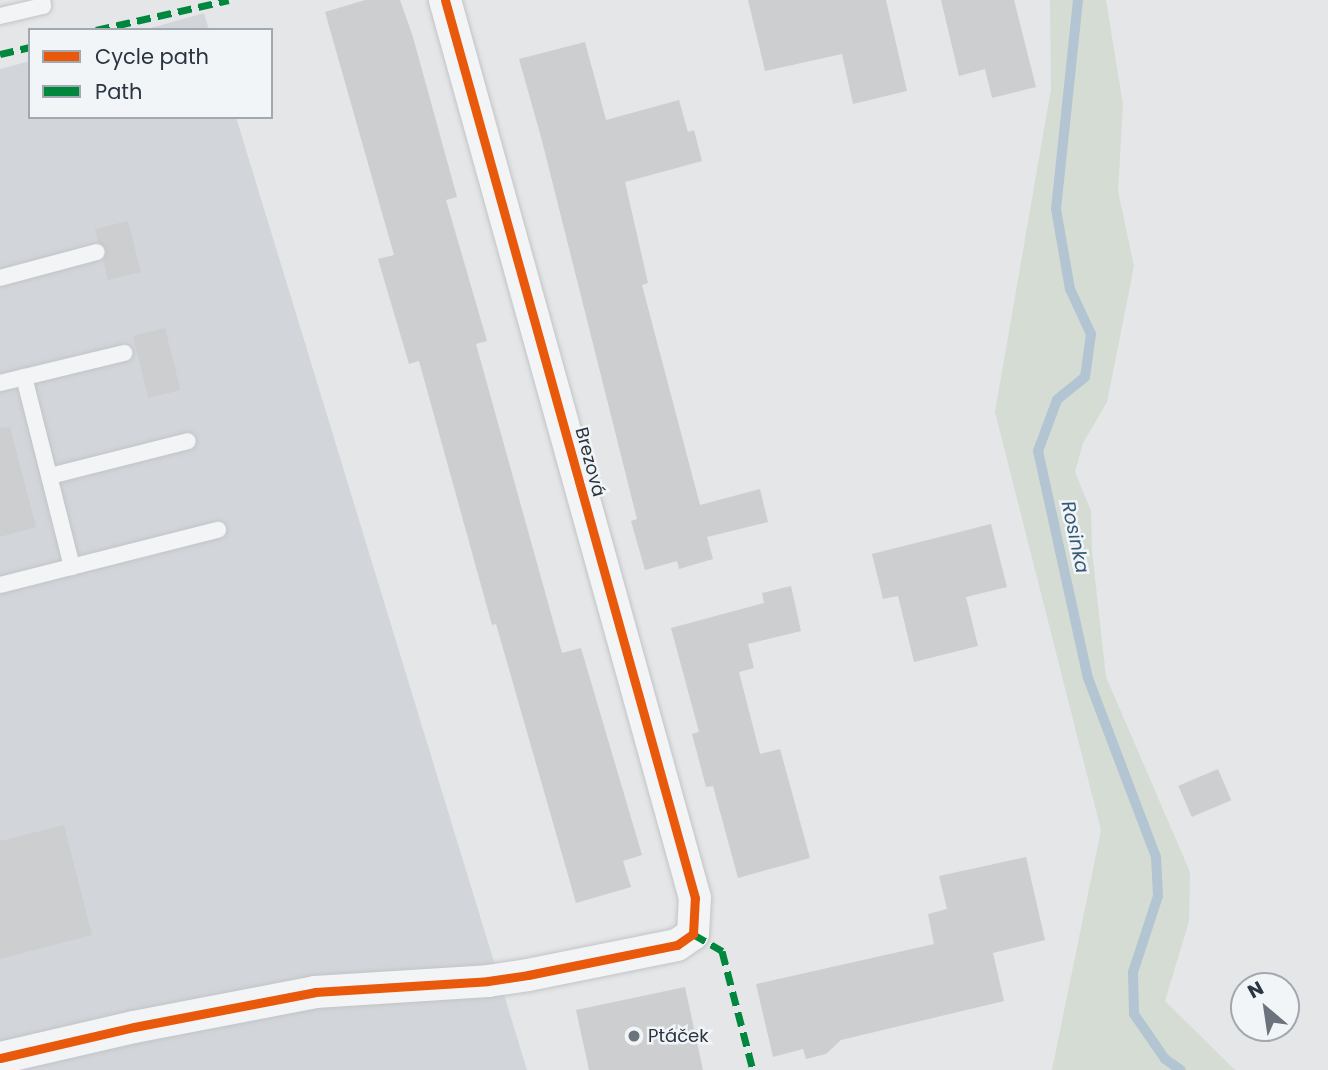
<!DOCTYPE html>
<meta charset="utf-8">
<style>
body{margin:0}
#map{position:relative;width:1328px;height:1070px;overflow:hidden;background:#e4e6e8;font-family:Poppins,sans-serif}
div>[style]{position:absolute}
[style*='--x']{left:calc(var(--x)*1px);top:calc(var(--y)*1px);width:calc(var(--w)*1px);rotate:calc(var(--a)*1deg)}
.built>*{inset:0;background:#d2d6db}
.green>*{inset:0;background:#d5dcd4}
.stream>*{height:10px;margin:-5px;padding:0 5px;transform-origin:5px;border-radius:5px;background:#b3c5d2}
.building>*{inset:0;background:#ccced0;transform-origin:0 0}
.roads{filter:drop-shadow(0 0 2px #c2c4c6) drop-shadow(0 0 2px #c2c4c6)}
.service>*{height:16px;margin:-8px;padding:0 8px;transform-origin:8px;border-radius:8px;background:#f3f4f5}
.minor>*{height:32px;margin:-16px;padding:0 16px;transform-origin:16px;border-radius:16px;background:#f3f4f5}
.quiet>*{height:7px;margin-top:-3.5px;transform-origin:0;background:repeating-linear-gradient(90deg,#00873e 0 14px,transparent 0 21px)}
.cycleway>*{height:9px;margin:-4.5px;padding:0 4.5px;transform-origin:4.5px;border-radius:4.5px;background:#e8590c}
.dots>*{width:19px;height:19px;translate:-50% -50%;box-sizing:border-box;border:4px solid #f2f5f7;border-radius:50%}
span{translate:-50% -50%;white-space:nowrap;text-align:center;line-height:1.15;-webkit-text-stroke:5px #f2f5f7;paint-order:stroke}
.street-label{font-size:18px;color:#2a3542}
.poi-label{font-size:18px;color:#2a3542}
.left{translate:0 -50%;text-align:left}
.water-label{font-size:19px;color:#355875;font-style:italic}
.legend{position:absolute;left:28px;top:28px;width:245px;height:91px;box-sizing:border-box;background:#f2f5f7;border:2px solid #a2a8af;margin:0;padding:9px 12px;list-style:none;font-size:21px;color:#2a3542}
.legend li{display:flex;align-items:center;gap:14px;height:35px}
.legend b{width:35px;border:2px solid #a2a8af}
.north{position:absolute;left:1230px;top:972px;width:70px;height:70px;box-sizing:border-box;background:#f2f5f7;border:2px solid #a2a8af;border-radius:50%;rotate:331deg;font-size:19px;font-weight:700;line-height:28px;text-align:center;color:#2a3542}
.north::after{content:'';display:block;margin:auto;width:24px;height:32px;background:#6b737c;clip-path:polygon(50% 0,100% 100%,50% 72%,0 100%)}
</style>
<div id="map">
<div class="built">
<div style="clip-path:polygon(204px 13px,209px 30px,144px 30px)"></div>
<div style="clip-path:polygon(30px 61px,30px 117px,236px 117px,527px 1070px,0 1070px,0 69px)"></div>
</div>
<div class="green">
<div style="clip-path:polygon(1050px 0,1106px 0,1123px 105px,1118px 191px,1134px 266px,1107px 402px,1083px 443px,1075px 472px,1091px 511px,1092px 551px,1106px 677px,1190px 872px,1189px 921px,1165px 1001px,1235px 1070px,1052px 1070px,1101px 830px,995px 412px,1051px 89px)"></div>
</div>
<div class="stream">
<div style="--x:1078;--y:0;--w:210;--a:96"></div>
<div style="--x:1056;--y:209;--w:81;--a:80.1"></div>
<div style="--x:1070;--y:289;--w:50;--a:65"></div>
<div style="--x:1091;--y:334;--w:43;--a:97.9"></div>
<div style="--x:1085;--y:377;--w:36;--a:141"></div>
<div style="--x:1057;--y:400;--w:54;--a:110.4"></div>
<div style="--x:1038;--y:451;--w:232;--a:77.6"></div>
<div style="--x:1088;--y:678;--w:191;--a:69.2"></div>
<div style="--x:1156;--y:857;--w:39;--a:87"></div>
<div style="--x:1158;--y:896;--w:80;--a:108.2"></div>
<div style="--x:1133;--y:972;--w:42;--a:88.6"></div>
<div style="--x:1134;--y:1014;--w:55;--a:55.4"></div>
<div style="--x:1165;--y:1059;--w:19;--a:35"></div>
</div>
<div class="building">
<div style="clip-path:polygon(365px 0,400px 0,413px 37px,457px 197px,446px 200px,487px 341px,476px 344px,562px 653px,581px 648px,642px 855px,623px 861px,631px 887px,576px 903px,496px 624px,492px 625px,419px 361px,409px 364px,378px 259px,394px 255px,325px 12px)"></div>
<div style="clip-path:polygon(748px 0,886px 0,907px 91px,853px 104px,842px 54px,765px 71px)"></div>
<div style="clip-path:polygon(941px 0,1014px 0,1036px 87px,992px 98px,985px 69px,959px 76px)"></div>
<div style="clip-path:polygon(585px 42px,606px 120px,679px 100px,688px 132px,694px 130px,702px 161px,625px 182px,648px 283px,642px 285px,700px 505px,760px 489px,768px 522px,707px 537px,713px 559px,679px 569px,677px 561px,645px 570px,631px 521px,637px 519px,541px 137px,519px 59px)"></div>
<div style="clip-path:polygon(128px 221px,141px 272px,108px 280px,103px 260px,107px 250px,98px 242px,95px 229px)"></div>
<div style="left:165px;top:328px;width:64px;height:33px;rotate:76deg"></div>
<div style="clip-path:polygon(10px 427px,36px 527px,0 537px,0 428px)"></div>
<div style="clip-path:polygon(991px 524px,1007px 587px,966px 597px,978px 646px,914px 662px,898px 596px,883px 599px,872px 554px)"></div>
<div style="clip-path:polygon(791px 586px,801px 631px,748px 644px,754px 668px,739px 672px,760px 754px,780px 749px,810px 858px,738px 878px,713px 786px,706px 787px,692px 734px,699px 732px,671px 628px,764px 603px,762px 593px)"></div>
<div style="left:1218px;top:769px;width:34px;height:43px;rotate:67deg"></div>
<div style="clip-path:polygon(64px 825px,92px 935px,0 959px,0 841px)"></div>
<div style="clip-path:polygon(1026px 857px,1045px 940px,993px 953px,1004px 1001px,841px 1040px,826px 1054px,806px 1059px,803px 1049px,773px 1057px,756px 984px,934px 944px,928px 914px,947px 909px,939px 876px)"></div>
<div style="clip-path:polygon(685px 987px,703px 1070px,589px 1070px,576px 1010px)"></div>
</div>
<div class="roads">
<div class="service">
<div style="--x:0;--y:16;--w:44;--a:-13.1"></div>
<div style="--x:43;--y:6;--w:6;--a:-99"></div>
<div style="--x:0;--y:278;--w:100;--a:-15"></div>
<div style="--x:24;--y:377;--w:196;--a:75.8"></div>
<div style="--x:0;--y:383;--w:128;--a:-13.6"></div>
<div style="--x:50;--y:476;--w:142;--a:-14.2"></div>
<div style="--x:0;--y:585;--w:225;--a:-14.2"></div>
</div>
<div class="minor">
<div style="--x:0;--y:1058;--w:138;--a:-13"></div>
<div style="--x:134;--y:1027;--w:184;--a:-10.9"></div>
<div style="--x:315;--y:992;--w:173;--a:-3.6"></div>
<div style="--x:488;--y:981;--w:40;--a:-8.5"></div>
<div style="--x:528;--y:975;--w:152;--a:-11.4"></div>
<div style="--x:677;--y:945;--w:19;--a:-35"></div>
<div style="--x:693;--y:934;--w:36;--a:-87"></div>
<div style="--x:695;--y:898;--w:932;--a:-105.56"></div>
</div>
</div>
<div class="quiet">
<div style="--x:96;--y:30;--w:136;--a:-12.7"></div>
<div style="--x:0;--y:54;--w:31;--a:-13"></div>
<div style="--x:693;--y:934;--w:34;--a:30"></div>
<div style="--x:722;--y:951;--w:123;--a:75.4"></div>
</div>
<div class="cycleway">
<div style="--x:0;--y:1058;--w:138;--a:-13"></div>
<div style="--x:134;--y:1027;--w:184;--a:-10.9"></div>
<div style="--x:315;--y:992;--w:173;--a:-3.6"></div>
<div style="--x:488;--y:981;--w:40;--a:-8.5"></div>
<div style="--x:528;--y:975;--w:152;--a:-11.4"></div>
<div style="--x:677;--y:945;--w:19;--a:-35"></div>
<div style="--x:693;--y:934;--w:36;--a:-87"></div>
<div style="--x:695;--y:898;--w:932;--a:-105.56"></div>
</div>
<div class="dots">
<div style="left:634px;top:1036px;background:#6b737c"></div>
</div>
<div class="street-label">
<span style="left:590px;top:462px;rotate:75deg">Brezová</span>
</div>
<div class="poi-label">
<span class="left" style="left:648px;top:1036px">Ptáček</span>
</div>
<div class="water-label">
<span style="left:1075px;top:537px;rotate:78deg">Rosinka</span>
</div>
<ul class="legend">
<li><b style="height:9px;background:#e8590c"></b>Cycle path</li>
<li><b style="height:9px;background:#00873e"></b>Path</li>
</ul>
<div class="north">N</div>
</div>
